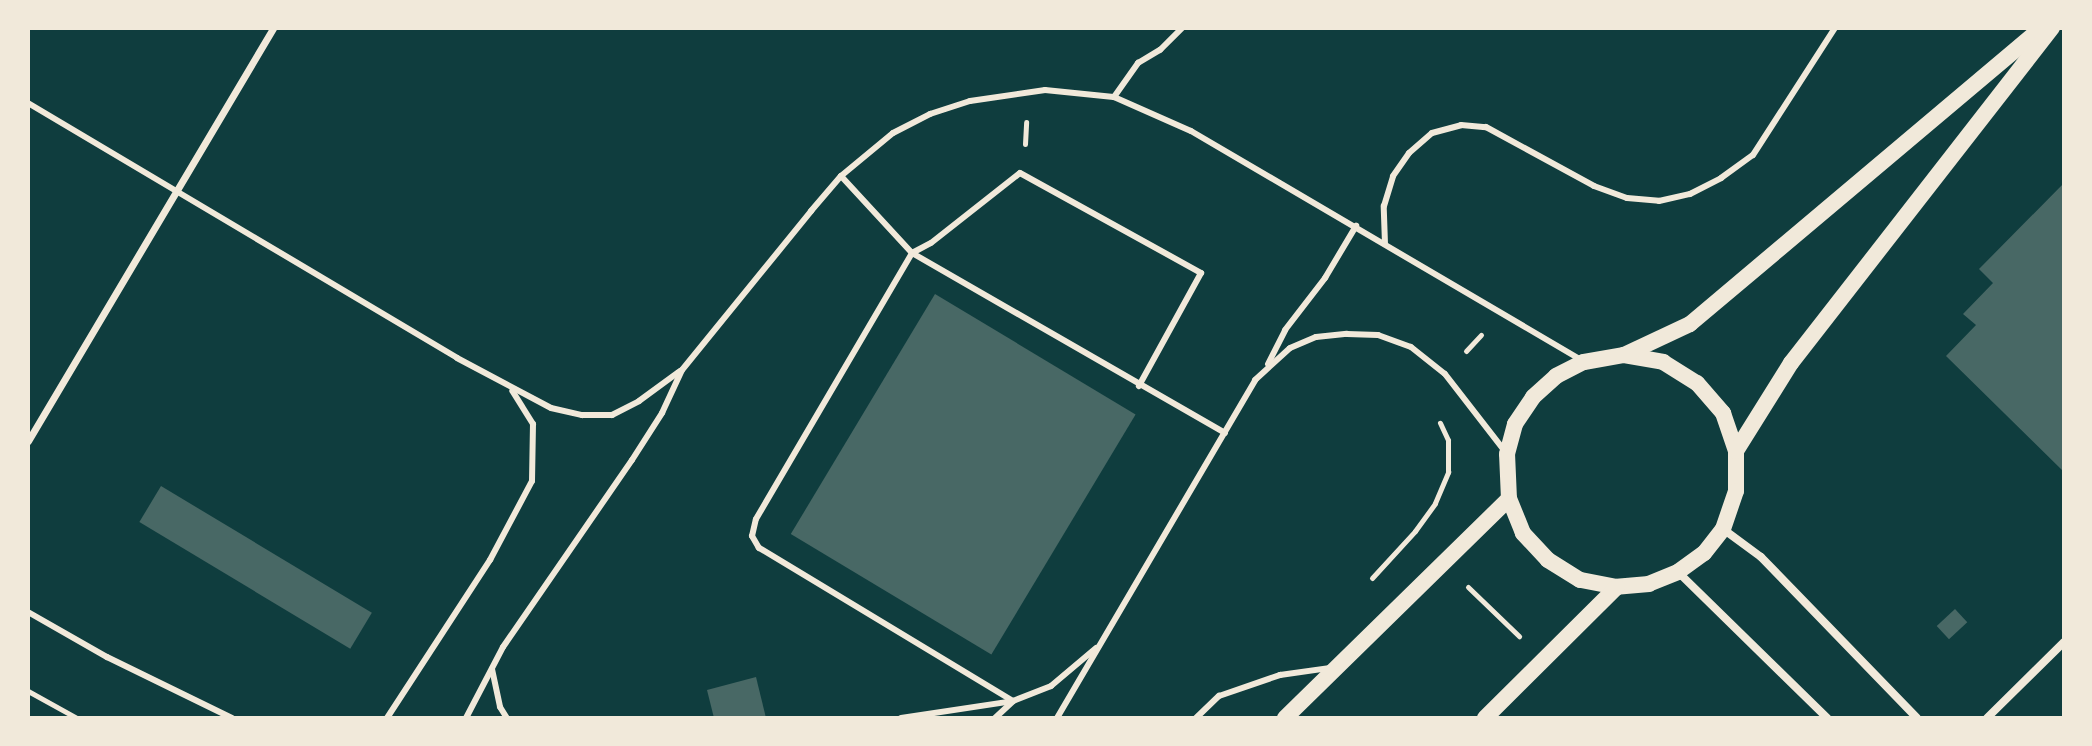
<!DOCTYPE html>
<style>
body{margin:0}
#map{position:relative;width:2092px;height:746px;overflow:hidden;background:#0f3d3e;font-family:"Zilla Slab",serif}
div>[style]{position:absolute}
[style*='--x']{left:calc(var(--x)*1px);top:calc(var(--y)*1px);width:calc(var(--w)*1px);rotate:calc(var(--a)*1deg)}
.building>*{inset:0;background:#486865;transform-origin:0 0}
.path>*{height:5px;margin:-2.5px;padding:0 2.5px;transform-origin:2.5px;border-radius:2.5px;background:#f1e9da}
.service>*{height:6px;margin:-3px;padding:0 3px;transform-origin:3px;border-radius:3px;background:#f1e9da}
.pedestrian>*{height:7px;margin:-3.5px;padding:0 3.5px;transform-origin:3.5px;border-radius:3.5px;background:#f1e9da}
.minor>*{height:8px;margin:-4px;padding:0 4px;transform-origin:4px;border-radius:4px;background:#f1e9da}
.secondary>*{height:16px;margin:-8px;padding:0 8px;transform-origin:8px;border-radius:8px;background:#f1e9da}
span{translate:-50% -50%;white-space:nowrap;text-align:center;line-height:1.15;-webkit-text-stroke:8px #f1e9da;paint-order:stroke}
.frame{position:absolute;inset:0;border:30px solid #f1e9da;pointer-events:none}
</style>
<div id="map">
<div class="building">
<div style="clip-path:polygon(2064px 183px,2064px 472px,1946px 356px,1976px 325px,1963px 314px,1993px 283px,1979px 269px)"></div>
<div style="left:935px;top:294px;width:234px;height:280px;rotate:31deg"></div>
<div style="left:161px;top:486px;width:246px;height:42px;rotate:31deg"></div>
<div style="left:1955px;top:609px;width:18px;height:25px;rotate:47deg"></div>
<div style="clip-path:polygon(756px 677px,766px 718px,714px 718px,707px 690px)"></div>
</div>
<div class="path">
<div style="--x:1025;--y:144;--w:22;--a:-87"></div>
<div style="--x:1466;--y:351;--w:22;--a:-47"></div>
<div style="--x:1372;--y:578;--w:64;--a:-47.5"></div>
<div style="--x:1415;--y:531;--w:34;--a:-54"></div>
<div style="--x:1435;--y:503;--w:34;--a:-67"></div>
<div style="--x:1448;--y:472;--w:32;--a:-90"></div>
<div style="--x:1448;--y:440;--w:19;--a:-115"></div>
<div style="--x:1468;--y:587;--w:71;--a:43.9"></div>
<div style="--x:28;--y:691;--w:56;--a:28.9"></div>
</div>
<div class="service">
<div style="--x:1114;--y:97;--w:42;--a:-54.8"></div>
<div style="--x:1138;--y:63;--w:26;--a:-31"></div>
<div style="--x:1160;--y:50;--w:31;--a:-45"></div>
<div style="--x:28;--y:103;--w:499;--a:30.7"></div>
<div style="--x:457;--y:358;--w:106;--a:28"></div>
<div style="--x:551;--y:408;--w:32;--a:13"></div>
<div style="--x:582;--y:415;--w:30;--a:0"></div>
<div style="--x:612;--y:415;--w:30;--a:-27"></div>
<div style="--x:639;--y:401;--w:51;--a:-36.2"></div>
<div style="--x:841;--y:176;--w:105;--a:47.3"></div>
<div style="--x:912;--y:253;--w:361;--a:29.9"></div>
<div style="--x:1385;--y:244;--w:38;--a:-92"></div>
<div style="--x:1384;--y:206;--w:31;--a:-73"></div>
<div style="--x:1393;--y:176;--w:28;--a:-55"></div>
<div style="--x:1409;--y:153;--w:30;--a:-41"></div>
<div style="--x:1432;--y:133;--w:30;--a:-15"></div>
<div style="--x:1461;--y:125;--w:25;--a:5"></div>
<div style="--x:1486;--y:127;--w:123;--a:28.6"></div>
<div style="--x:1594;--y:186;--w:35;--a:20"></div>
<div style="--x:1627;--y:198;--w:32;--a:5"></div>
<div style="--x:1659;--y:201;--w:32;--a:-13"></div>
<div style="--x:1690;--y:194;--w:35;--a:-27"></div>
<div style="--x:1721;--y:178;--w:39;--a:-36"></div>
<div style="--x:1753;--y:155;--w:151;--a:-57.2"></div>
<div style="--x:1268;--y:364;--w:38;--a:-63"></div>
<div style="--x:1285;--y:330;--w:66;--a:-52.4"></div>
<div style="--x:1325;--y:278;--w:61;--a:-59.2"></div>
<div style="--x:28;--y:612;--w:91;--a:29.7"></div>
<div style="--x:107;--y:657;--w:139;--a:26"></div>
<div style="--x:492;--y:669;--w:39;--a:78"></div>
<div style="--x:500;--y:707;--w:13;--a:58"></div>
<div style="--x:387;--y:718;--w:189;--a:-56.9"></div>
<div style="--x:490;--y:560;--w:89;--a:-62"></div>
<div style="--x:532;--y:481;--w:57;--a:-89"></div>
<div style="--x:533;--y:424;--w:39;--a:-122"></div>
<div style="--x:466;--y:718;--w:80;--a:-62.5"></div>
<div style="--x:503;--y:647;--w:227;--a:-55.4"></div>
<div style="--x:632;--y:460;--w:56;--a:-57.4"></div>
<div style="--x:662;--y:413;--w:47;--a:-65.1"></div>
<div style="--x:682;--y:370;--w:205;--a:-50.9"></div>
<div style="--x:811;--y:211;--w:46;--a:-49.4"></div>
<div style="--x:841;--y:176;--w:67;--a:-39.6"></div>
<div style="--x:893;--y:133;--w:42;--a:-27.2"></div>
<div style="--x:930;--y:114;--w:42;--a:-18"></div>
<div style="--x:970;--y:101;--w:76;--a:-8.3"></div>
<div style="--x:1045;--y:90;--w:69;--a:5.8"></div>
<div style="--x:1114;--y:97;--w:84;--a:23.8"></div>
<div style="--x:1191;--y:131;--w:452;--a:30.4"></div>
<div style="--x:901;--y:718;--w:113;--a:-8.6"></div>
<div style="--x:1013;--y:701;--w:41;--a:-21.5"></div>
<div style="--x:1051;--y:686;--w:59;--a:-40.2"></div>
<div style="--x:995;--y:718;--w:25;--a:-43"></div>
<div style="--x:1013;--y:701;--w:297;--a:-148.9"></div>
<div style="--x:759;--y:548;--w:14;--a:-120"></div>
<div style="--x:752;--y:536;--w:17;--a:-77"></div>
<div style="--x:756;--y:519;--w:308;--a:-59.6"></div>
<div style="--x:912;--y:253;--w:21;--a:-28"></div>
<div style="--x:931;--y:243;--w:113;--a:-38.2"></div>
<div style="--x:1020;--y:173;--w:207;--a:28.9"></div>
<div style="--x:1201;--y:273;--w:129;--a:118.8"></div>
<div style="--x:1057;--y:718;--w:392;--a:-59.6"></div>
<div style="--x:1255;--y:380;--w:47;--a:-42.4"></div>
<div style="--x:1290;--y:348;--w:28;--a:-23"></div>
<div style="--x:1316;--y:337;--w:31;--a:-6"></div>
<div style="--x:1347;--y:334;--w:31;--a:2"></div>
<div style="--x:1378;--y:335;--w:35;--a:20"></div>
<div style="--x:1411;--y:347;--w:43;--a:38.5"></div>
<div style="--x:1445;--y:374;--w:96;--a:52.2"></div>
<div style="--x:1196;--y:718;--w:32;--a:-44"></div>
<div style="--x:1219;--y:696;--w:65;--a:-19"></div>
<div style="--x:1280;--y:675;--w:49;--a:-8.1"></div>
</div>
<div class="pedestrian">
<div style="--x:28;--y:441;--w:480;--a:-59.3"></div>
</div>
<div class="minor">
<div style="--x:1723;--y:529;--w:47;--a:36.4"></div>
<div style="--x:1761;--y:557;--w:224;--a:45.9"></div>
<div style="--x:1678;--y:572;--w:209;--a:44.4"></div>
<div style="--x:1987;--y:718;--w:108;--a:-44.6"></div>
</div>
<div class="secondary">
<div style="--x:1624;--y:355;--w:40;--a:10"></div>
<div style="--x:1663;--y:362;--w:40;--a:32"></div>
<div style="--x:1697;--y:383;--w:40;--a:49"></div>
<div style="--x:1723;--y:413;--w:40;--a:71.1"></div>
<div style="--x:1736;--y:451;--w:40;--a:90"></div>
<div style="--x:1736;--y:491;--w:40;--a:108.9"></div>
<div style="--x:1723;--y:529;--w:31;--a:128"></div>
<div style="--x:1704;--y:553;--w:32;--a:144"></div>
<div style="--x:1678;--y:572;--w:31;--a:158"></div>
<div style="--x:1649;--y:584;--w:32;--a:175"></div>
<div style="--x:1617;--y:587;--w:38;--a:-169"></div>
<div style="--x:1580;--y:580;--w:38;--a:-148"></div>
<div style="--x:1548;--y:560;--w:37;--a:-133"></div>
<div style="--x:1523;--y:533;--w:37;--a:-112"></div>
<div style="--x:1509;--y:499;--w:45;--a:-92.5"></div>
<div style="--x:1507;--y:454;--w:31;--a:-75"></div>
<div style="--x:1515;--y:424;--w:32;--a:-56"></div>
<div style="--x:1533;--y:397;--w:31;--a:-42"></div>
<div style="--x:1556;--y:376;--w:31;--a:-27"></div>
<div style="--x:1584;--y:362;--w:41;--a:-9.9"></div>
<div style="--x:1624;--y:355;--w:73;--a:-25.2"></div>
<div style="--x:1690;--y:324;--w:459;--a:-40.1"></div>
<div style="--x:1736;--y:451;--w:104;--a:-58"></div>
<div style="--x:1791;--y:363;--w:425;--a:-52.1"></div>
<div style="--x:1285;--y:718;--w:313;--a:-44.4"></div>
<div style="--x:1485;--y:718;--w:186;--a:-44.8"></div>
</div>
<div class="frame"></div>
</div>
